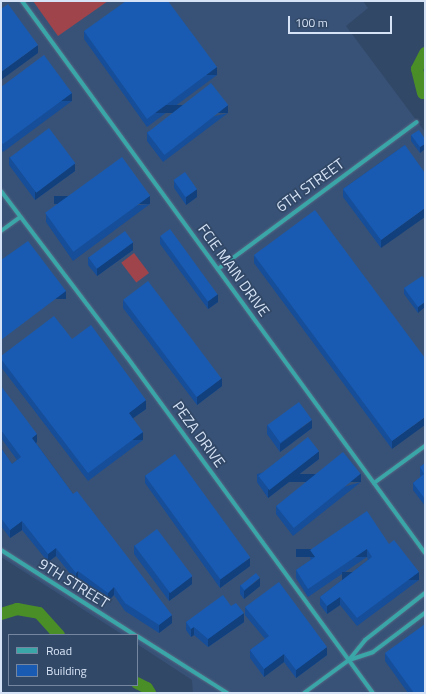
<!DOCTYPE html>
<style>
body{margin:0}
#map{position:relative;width:426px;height:694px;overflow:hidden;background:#324867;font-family:"Titillium Web",sans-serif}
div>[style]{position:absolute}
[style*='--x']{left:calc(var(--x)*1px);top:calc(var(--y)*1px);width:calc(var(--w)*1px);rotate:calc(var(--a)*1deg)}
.built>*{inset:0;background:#385277}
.green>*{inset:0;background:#a0444c;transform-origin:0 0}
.river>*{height:12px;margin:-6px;padding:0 6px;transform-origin:6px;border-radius:6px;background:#4a8e27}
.roads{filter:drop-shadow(0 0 1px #536784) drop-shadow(0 0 1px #536784)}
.minor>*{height:4px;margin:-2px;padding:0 2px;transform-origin:2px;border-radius:2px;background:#3ba6a8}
.wall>*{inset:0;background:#164e99}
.shaded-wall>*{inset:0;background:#12407d;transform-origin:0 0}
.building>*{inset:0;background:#195bb2;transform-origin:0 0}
span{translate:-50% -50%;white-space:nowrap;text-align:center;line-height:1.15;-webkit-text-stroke:3.5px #324867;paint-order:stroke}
.street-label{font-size:15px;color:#d6e3f6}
.frame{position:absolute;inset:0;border:2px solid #d6e3f6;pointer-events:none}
.legend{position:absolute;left:8px;top:634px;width:130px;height:52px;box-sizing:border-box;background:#324867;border:1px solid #7486a0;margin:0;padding:5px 7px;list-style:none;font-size:12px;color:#d6e3f6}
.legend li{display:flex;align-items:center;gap:8px;height:20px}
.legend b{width:20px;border:1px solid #7486a0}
.scale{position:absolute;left:288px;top:16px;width:104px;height:18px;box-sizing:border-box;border:2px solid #d6e3f6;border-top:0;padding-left:5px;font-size:12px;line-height:14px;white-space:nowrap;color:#d6e3f6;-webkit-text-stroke:3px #324867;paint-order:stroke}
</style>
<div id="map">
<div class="built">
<div style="clip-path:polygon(1px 1px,363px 1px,368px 8px,346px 26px,425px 132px,425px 693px,193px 693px,192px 680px,137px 644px,137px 635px,123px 635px,1px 557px)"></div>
</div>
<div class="green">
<div style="clip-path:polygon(33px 1px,108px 1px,58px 36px)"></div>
<div style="left:134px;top:253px;width:25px;height:16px;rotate:53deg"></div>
</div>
<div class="river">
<div style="--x:423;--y:93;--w:25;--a:-104"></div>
<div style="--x:417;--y:69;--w:18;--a:-63"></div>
<div style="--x:1;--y:614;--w:17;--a:-17"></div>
<div style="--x:17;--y:609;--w:22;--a:10"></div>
<div style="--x:39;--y:613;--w:30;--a:48"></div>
<div style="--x:137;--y:683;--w:11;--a:27"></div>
<div style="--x:147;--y:688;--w:6;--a:59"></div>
</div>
<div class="roads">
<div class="minor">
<div style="--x:22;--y:1;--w:683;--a:53.87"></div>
<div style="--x:1;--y:191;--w:208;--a:52.8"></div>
<div style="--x:127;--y:357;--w:416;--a:53.8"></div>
<div style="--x:1;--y:231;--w:24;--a:-36"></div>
<div style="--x:218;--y:269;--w:247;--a:-36.5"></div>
<div style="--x:374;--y:483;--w:63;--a:-36"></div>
<div style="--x:1;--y:550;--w:159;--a:32.4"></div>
<div style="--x:137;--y:636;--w:107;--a:32.3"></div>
<div style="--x:349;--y:660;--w:26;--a:-51"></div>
<div style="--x:365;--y:640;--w:76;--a:-38.1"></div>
<div style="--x:304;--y:693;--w:56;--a:-36.3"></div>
<div style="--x:349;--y:660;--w:25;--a:-18"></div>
<div style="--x:373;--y:652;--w:65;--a:-36.9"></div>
</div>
</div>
<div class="wall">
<div style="clip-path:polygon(84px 31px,217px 75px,147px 127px,84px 39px)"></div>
<div style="clip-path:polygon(1px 87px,72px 101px,3px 152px,1px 150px)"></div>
<div style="clip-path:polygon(228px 113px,163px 162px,147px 141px,147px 132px)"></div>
<div style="clip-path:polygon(411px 135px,425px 139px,420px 153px,411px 141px)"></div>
<div style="clip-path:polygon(405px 145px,381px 248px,343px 197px,343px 189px)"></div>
<div style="clip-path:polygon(9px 157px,75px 171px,35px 200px,9px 165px)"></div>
<div style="clip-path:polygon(174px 180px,197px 197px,186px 205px,174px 188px)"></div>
<div style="clip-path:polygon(150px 204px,73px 261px,46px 222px,46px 214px)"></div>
<div style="clip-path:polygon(160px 236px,218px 302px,208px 309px,160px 244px)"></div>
<div style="clip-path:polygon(133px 250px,97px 276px,88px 265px,88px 257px)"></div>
<div style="clip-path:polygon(254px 255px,425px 358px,392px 449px,254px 263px)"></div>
<div style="clip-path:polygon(425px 279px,418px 313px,404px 294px,404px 288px)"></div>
<div style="clip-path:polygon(123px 300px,222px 386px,197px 405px,123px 308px)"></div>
<div style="clip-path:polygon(72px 339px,146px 409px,133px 418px,143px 440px,88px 481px,1px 367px,1px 356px)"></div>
<div style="clip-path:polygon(1px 386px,37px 442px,36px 443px,73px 494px,172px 623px,159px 633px,125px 611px,114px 595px,108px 601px,78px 579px,76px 581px,56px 556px,48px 562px,22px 530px,10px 538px,1px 526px,1px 448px,12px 464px,17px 460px,1px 438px)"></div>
<div style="clip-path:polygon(267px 425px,312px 428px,280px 452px,267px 434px)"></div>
<div style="clip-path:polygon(319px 459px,268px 498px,257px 482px,257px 474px)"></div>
<div style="clip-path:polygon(425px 463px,425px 506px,413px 490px,413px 483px,421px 477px,420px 475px,420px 467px)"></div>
<div style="clip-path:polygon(145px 475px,250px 566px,220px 588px,145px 483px)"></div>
<div style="clip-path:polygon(361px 482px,293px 536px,276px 514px,276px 506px)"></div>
<div style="clip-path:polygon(389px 544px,419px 580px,357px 626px,340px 605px,327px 614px,320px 605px,320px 597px,368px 560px,367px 557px,308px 597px,296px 578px,296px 570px,311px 560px,310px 558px,310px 550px)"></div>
<div style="clip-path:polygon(134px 545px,192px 584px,169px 601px,134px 554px)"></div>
<div style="clip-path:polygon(240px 585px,260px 586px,244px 599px,240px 594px)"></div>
<div style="clip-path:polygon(231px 606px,244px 622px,208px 647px,194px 635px,191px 637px,186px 630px,186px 622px)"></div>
<div style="clip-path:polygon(245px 607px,327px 655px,296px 678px,284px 662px,264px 677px,250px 658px,250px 650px,265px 639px,245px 615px)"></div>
<div style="clip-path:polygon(385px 653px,425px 693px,408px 693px,385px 661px)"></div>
</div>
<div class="shaded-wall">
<div style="clip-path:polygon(38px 45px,38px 53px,1px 80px,1px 72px)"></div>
<div style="left:217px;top:67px;width:8px;height:87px;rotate:90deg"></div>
<div style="left:72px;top:93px;width:8px;height:86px;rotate:90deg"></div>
<div style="left:228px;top:105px;width:8px;height:81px;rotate:90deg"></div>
<div style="clip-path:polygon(425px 144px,425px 149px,420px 153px,420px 147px)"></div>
<div style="clip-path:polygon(75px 163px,75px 171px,35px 200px,35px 192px)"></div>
<div style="clip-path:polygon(197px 189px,197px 197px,186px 205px,186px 197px)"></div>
<div style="left:150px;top:196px;width:8px;height:96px;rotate:90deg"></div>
<div style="clip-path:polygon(425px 208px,425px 217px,381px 248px,381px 240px)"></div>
<div style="clip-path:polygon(133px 242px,133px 250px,97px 276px,97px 268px)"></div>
<div style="left:66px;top:291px;width:8px;height:81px;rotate:90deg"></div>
<div style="clip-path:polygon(218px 294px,218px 302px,208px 309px,208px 301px)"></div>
<div style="clip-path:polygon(425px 302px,425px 307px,418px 313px,418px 307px)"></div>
<div style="clip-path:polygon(222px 378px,222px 386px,197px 405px,197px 397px)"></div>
<div style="clip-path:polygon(146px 400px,146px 409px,129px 421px,129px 413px)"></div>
<div style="clip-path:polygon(425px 417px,425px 425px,392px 449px,392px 441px)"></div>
<div style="clip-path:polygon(312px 420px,312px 428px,280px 452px,280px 444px)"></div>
<div style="left:143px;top:432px;width:8px;height:69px;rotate:90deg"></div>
<div style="clip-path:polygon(37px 434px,37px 442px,32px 446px,32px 438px)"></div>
<div style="clip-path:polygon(319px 451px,319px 459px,268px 498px,268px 490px)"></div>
<div style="left:361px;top:474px;width:8px;height:87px;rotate:90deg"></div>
<div style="clip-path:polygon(22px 521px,22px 530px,10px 538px,10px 530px)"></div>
<div style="clip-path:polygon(56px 548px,56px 556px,48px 562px,48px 554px)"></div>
<div style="left:367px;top:549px;width:8px;height:71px;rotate:90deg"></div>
<div style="clip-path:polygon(250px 558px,250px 566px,220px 588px,220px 580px)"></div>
<div style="clip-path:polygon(78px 571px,78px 579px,76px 581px,76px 573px)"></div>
<div style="left:419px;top:572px;width:8px;height:77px;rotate:90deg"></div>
<div style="clip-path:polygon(192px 576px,192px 584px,169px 601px,169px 593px)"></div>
<div style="clip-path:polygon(260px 578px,260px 586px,244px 599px,244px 591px)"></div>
<div style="clip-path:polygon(114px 587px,114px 595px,108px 601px,108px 593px)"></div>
<div style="clip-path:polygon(340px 597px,340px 605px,327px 614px,327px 606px)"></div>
<div style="clip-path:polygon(244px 613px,244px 622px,208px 647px,208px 639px)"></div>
<div style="clip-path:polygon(172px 615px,172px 623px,159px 633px,159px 625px)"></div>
<div style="clip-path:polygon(194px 627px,194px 635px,191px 637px,191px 629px)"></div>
<div style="clip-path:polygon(327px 647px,327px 655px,296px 678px,296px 670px)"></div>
<div style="clip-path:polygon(284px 654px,284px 662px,264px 677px,264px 669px)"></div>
</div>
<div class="building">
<div style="clip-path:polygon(126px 1px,168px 1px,217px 67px,147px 119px,84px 31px)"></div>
<div style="clip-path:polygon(8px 4px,38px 45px,1px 72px,1px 9px)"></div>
<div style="clip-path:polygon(44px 55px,72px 93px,3px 144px,1px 142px,1px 87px)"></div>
<div style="left:211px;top:83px;width:28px;height:81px;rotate:52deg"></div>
<div style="left:49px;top:128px;width:44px;height:49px;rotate:53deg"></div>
<div style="clip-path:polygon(419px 130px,425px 139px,425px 144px,420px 147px,411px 135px)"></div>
<div style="clip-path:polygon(405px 145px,425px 173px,425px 208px,381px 240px,343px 189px)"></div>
<div style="left:122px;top:157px;width:48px;height:95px;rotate:54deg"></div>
<div style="left:185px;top:172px;width:21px;height:14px;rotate:55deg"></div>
<div style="clip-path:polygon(315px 210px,425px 358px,425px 417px,392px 441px,254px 255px)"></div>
<div style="left:170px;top:229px;width:81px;height:12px;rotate:54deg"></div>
<div style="left:125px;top:231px;width:14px;height:45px;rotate:54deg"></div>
<div style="clip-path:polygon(28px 241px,66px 291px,1px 340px,1px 260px)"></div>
<div style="clip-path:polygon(422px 276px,425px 279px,425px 302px,418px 307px,404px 288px)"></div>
<div style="left:148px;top:281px;width:122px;height:31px;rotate:53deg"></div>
<div style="clip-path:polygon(54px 316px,72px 339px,91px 325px,146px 400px,129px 413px,143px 432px,88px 473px,1px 359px,1px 356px)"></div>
<div style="clip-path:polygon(1px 386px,37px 434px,32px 438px,73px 494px,77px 491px,172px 615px,159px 625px,125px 603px,114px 587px,108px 593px,78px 571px,76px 573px,56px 548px,48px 554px,22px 521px,10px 530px,1px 518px,1px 448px,12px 464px,21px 457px,1px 430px)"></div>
<div style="left:299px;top:402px;width:22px;height:39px;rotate:54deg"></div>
<div style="left:308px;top:437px;width:18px;height:63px;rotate:52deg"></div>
<div style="left:343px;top:452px;width:28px;height:86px;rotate:51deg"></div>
<div style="left:175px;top:454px;width:128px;height:37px;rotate:54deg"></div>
<div style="clip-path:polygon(425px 463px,425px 499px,413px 483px,424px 474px,420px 467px)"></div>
<div style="clip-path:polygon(367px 511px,389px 544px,394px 540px,419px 572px,357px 618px,340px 597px,327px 606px,320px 597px,372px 557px,367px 549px,308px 589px,296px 570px,315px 557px,310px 550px)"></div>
<div style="left:157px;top:529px;width:59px;height:28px;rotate:53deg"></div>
<div style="left:256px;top:573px;width:6px;height:20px;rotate:51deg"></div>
<div style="clip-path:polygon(279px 582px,327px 647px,296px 670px,284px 654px,264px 669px,250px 650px,269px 636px,245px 607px)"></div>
<div style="clip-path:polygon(223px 595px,231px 606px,236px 603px,244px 613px,208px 639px,194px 627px,191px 629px,186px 622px)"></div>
<div style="clip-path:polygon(425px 624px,425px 693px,414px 693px,385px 653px)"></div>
</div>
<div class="street-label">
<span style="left:310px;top:185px;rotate:-36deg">6TH STREET</span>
<span style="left:234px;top:270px;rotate:54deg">FCIE MAIN DRIVE</span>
<span style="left:199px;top:434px;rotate:54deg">PEZA DRIVE</span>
<span style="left:74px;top:583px;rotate:32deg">9TH STREET</span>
</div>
<div class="frame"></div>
<ul class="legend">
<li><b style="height:5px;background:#3ba6a8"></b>Road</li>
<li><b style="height:11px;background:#195bb2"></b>Building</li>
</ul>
<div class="scale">100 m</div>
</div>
